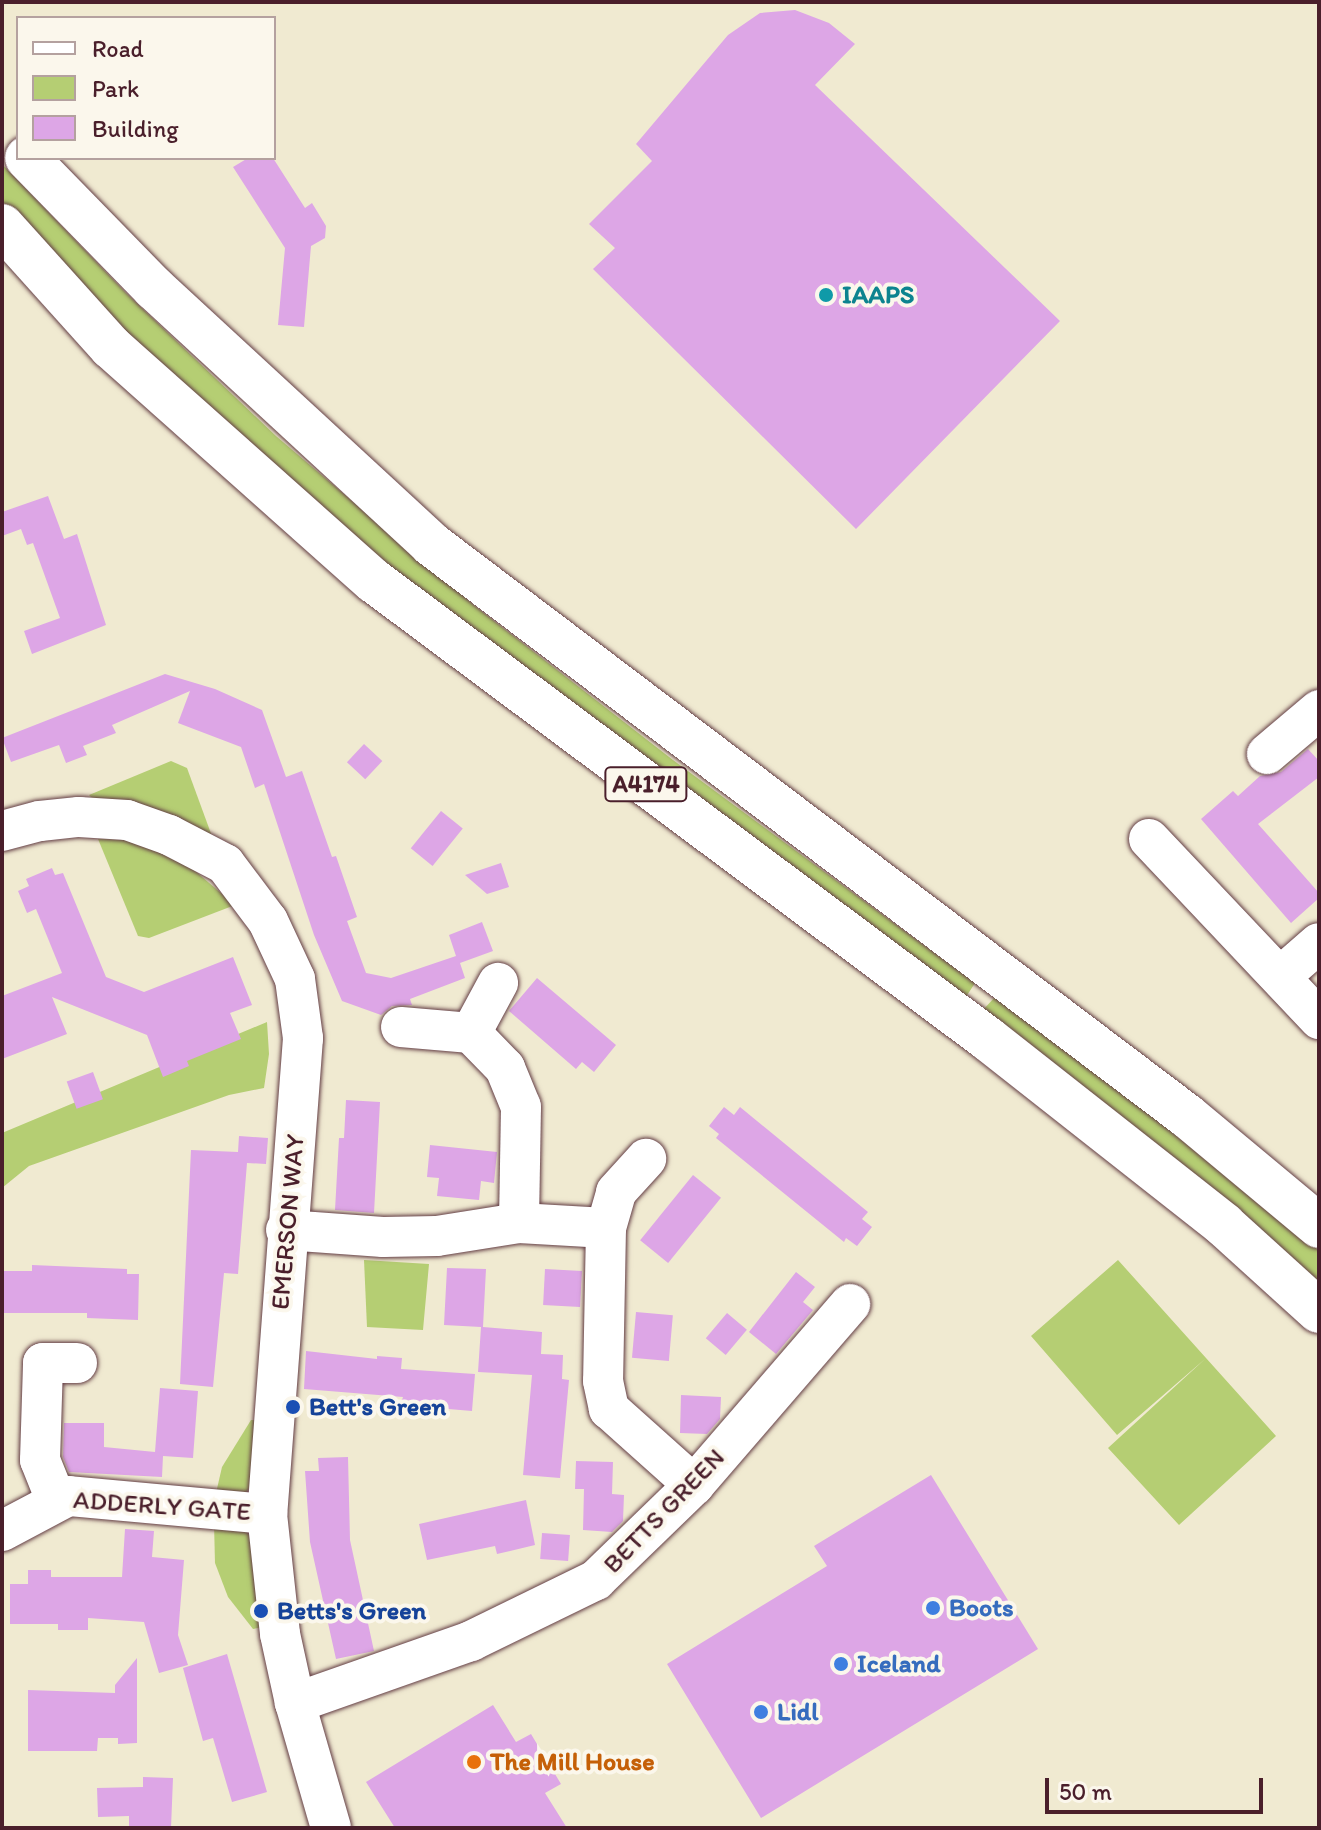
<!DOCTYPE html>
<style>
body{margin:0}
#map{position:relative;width:1321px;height:1830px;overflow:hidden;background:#f0ead1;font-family:Itim,sans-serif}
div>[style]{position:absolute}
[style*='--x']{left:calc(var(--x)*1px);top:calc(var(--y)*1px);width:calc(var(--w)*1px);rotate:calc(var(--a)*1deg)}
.green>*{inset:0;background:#b5ce73}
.building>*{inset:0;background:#dda6e6;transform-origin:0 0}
.roads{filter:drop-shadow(0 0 2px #633d44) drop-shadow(0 0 2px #633d44)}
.minor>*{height:40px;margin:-20px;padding:0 20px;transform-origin:20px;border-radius:20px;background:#fff}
.highway>*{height:44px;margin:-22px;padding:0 22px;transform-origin:22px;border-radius:22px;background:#fff}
.dots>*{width:22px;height:22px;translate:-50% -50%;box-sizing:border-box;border:4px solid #fbf7ec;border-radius:50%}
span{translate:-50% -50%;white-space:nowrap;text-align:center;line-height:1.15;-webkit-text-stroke:8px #fbf7ec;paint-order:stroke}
.shield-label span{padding:2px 6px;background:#fbf7ec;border:2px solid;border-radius:6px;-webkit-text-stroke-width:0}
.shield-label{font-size:24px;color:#4a1f2b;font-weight:700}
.culture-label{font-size:26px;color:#0d838f;font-weight:700}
.left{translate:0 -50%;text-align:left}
.street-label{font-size:26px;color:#4a1f2b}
.transit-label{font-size:26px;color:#164399;font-weight:700}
.shop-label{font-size:26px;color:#366cbe;font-weight:700}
.food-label{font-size:26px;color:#c56008;font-weight:700}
.frame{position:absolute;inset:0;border:4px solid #4a1f2b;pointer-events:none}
.legend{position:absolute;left:16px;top:16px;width:260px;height:144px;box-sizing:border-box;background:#fbf7ec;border:2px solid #b4a19f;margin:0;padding:10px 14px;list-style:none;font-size:24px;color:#4a1f2b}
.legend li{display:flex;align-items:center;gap:16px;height:40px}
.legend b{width:40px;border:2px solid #b4a19f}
.scale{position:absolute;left:1045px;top:1778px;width:218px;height:36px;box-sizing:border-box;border:4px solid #4a1f2b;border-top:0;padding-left:10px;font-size:24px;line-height:28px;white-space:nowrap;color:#4a1f2b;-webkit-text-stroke:6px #fbf7ec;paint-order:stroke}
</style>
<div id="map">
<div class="green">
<div style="clip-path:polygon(2px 164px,126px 293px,276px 436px,476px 607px,673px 760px,975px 983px,964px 1000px,435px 605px,167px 377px,2px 201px)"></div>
<div style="clip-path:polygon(171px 761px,187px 768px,213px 839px,99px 805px,89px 795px)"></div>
<div style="clip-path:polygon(98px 839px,130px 840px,181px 859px,235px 905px,149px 938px,138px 936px)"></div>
<div style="clip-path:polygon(996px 996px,1279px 1215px,1319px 1251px,1319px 1288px,981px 1012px)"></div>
<div style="clip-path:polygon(267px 1022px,269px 1054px,264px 1088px,229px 1095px,29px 1166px,2px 1188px,2px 1133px)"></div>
<div style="clip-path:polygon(364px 1260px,429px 1264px,423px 1330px,367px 1327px)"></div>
<div style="clip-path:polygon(1118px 1260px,1276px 1436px,1179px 1525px,1108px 1448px,1205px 1359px,1117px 1435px,1031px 1336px)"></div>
<div style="clip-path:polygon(251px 1420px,258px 1420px,251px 1485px,245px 1494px,216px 1493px,222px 1467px)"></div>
<div style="clip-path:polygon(214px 1523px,244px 1529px,250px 1536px,263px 1627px,253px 1629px,228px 1597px,215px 1563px)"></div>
</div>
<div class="building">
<div style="clip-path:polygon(795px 10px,829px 23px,855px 44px,815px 85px,1060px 321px,856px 529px,593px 269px,615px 248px,589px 224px,652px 161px,636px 144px,728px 35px,760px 13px)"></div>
<div style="clip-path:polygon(248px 158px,273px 158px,305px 208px,312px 203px,326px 226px,325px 238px,311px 246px,304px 327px,278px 325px,285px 248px,233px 167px)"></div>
<div style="clip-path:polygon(48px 496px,64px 539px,77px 534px,106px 625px,32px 654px,24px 631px,60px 618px,33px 543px,27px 545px,21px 529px,2px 536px,2px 512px)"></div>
<div style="clip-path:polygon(165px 674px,215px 689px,262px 710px,286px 777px,302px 771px,332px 857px,336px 856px,357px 917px,347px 921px,366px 973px,391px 978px,456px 956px,449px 935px,482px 922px,493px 951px,460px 963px,465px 978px,410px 999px,412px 1005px,392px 1006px,381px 1015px,342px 1001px,314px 935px,264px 784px,255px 788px,241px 747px,178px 723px,190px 691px,112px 725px,116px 733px,83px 746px,87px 755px,66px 763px,59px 745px,11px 762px,2px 738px)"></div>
<div style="left:364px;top:744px;width:25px;height:25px;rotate:43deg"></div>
<div style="clip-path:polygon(1308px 749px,1319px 761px,1319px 777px,1258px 824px,1319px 893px,1319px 898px,1291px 923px,1201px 819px,1233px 791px,1238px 796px,1260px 776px,1281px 772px)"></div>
<div style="left:441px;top:811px;width:28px;height:48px;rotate:39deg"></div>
<div style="clip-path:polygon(501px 863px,509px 887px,487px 894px,465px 875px)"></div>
<div style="clip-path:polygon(52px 868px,55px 875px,63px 873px,106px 977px,144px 992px,233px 957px,252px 1005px,230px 1013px,241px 1039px,187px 1061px,189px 1066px,163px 1077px,147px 1035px,52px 997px,67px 1034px,2px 1059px,2px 996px,62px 973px,36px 909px,27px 913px,18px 891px,29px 886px,26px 879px)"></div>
<div style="clip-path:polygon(537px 978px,616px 1045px,594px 1072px,582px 1062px,576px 1069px,509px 1011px)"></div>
<div style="left:93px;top:1072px;width:29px;height:28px;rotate:70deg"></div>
<div style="clip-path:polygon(346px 1100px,380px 1102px,374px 1213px,335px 1210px,339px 1138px,344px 1138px)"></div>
<div style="clip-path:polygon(724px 1107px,734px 1115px,740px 1107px,868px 1212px,862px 1219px,872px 1227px,857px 1246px,846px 1238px,844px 1242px,716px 1138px,719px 1134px,709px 1126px)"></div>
<div style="clip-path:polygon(239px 1136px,268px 1138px,266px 1164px,247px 1163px,238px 1274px,224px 1273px,213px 1387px,180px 1384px,191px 1150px,238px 1152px)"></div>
<div style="clip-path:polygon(430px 1145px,497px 1152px,494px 1183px,481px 1181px,479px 1200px,437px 1196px,439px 1178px,427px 1177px)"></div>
<div style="left:693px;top:1175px;width:36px;height:84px;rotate:39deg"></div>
<div style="clip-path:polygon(32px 1265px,127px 1269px,127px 1274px,139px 1274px,138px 1320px,87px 1318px,87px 1313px,2px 1313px,2px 1271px,32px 1271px)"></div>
<div style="clip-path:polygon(447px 1268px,486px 1269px,483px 1327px,542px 1332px,541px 1354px,563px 1355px,562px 1379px,569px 1380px,560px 1478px,523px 1475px,532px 1375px,478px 1372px,481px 1327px,444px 1325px)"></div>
<div style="left:545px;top:1269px;width:37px;height:36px;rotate:3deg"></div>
<div style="clip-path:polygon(796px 1272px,815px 1287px,803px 1302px,813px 1310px,776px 1354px,749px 1332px)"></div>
<div style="left:636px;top:1312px;width:37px;height:46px;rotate:5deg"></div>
<div style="left:727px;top:1313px;width:26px;height:33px;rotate:40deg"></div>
<div style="clip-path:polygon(306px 1351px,377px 1359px,377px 1356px,402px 1358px,401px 1369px,475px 1374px,472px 1411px,413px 1406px,413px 1401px,402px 1400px,403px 1397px,304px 1389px)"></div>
<div style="clip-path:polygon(160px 1388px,198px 1391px,193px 1458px,163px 1456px,162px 1477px,69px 1472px,63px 1457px,64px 1423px,104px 1423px,104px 1447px,155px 1452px)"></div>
<div style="clip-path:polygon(681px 1395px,721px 1397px,720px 1419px,707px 1434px,680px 1433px)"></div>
<div style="clip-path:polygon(348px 1457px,350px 1540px,374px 1651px,336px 1659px,310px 1542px,305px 1471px,319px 1471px,318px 1458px)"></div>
<div style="clip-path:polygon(576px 1461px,613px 1462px,612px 1494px,624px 1495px,623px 1521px,612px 1532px,583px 1530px,584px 1489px,575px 1489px)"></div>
<div style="clip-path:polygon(931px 1475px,1038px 1649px,761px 1818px,667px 1664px,827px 1566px,814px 1546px)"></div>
<div style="clip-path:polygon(526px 1500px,535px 1545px,497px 1554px,495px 1546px,427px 1560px,419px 1524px)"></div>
<div style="clip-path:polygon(125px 1529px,154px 1531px,152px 1557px,184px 1560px,178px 1635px,188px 1665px,159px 1673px,144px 1622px,88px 1618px,88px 1630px,58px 1630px,58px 1624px,10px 1624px,10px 1584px,28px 1584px,28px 1570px,51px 1570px,51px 1577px,122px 1577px)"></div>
<div style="left:542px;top:1533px;width:28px;height:26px;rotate:4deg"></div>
<div style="clip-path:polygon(227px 1654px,267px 1792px,232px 1802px,213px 1738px,203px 1741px,183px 1668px)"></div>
<div style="clip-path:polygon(137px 1658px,137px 1743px,118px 1744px,118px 1738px,98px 1738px,97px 1751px,28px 1751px,28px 1690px,115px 1693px,115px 1685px)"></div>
<div style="clip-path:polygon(493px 1705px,516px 1742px,531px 1734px,561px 1784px,545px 1793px,567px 1828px,395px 1828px,366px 1782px)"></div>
<div style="clip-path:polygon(143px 1777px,173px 1778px,171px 1828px,129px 1828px,129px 1816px,98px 1817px,97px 1788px,143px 1787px)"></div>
</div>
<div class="roads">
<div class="minor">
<div style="--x:1267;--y:754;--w:68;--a:-40.2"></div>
<div style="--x:2;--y:831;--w:39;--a:-15"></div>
<div style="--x:40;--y:821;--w:39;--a:-6"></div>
<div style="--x:79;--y:817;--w:48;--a:3.6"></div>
<div style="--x:127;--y:820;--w:45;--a:19.7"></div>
<div style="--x:169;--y:835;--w:63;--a:27.4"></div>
<div style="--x:225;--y:864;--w:71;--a:53"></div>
<div style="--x:268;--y:921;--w:64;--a:65"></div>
<div style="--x:295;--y:979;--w:60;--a:82.3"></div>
<div style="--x:303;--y:1038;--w:477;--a:94.3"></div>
<div style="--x:267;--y:1514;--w:121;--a:83.8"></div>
<div style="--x:280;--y:1634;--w:71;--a:77.7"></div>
<div style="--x:295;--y:1703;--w:130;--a:73.9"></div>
<div style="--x:1149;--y:839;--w:248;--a:46.6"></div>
<div style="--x:1281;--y:976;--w:50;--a:-41"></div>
<div style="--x:401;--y:1027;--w:70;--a:4.9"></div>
<div style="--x:471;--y:1033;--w:49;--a:45.8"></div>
<div style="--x:505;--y:1068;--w:42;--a:67.7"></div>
<div style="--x:521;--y:1107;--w:116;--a:91"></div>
<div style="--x:471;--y:1033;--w:57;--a:-61.6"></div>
<div style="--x:606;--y:1228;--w:37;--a:-74"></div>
<div style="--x:616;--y:1192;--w:45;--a:-47.7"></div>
<div style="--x:286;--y:1230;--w:97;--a:4.1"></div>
<div style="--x:383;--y:1237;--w:54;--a:-1.1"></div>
<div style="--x:437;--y:1236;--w:83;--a:-9"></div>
<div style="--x:519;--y:1223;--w:87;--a:3.3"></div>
<div style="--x:606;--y:1228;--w:153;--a:91.1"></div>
<div style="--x:603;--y:1381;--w:29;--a:78"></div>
<div style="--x:609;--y:1409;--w:114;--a:41.8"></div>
<div style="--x:56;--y:1500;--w:43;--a:-111.8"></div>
<div style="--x:40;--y:1460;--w:97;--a:-88.2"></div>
<div style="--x:43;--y:1363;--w:34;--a:0"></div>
<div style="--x:2;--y:1531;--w:75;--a:-27.9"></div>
<div style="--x:68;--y:1496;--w:200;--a:5.2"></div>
<div style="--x:295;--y:1703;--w:187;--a:-19.4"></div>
<div style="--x:471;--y:1641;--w:139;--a:-26"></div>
<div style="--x:596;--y:1580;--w:136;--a:-44.1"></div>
<div style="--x:694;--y:1485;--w:239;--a:-49.2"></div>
</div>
<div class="highway">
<div style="--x:27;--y:158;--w:182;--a:45.7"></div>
<div style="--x:154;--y:288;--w:377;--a:42.7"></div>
<div style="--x:431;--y:544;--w:948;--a:37.11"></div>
<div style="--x:1187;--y:1116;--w:172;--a:39.8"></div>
<div style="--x:2;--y:226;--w:163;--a:48"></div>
<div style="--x:111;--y:347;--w:352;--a:41.7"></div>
<div style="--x:374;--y:581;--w:766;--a:36.72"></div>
<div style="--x:988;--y:1039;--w:300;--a:38.2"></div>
<div style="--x:1224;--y:1225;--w:128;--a:42.2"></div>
</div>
</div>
<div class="dots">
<div style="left:826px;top:295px;background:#0f9aa8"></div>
<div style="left:293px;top:1407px;background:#1a4fb4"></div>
<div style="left:933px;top:1608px;background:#3f7fe0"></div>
<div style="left:261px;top:1611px;background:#1a4fb4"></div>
<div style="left:841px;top:1664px;background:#3f7fe0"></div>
<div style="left:761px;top:1712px;background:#3f7fe0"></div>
<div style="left:474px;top:1762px;background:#e8710a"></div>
</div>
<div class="shield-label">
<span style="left:646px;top:784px">A4174</span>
</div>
<div class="culture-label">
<span class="left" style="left:842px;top:295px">IAAPS</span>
</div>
<div class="street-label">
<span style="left:288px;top:1222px;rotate:-85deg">EMERSON WAY</span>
<span style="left:162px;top:1506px;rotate:4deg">ADDERLY GATE</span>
<span style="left:664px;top:1511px;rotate:-46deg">BETTS GREEN</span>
</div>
<div class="transit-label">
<span class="left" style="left:309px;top:1407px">Bett's Green</span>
<span class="left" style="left:277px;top:1611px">Betts's Green</span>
</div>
<div class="shop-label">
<span class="left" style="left:949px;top:1608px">Boots</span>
<span class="left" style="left:857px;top:1664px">Iceland</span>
<span class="left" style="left:777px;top:1712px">Lidl</span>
</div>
<div class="food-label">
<span class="left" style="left:490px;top:1762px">The Mill House</span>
</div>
<div class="frame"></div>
<ul class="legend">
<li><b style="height:10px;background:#fff"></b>Road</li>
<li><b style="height:22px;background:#b5ce73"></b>Park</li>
<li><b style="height:22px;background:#dda6e6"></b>Building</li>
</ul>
<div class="scale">50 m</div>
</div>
